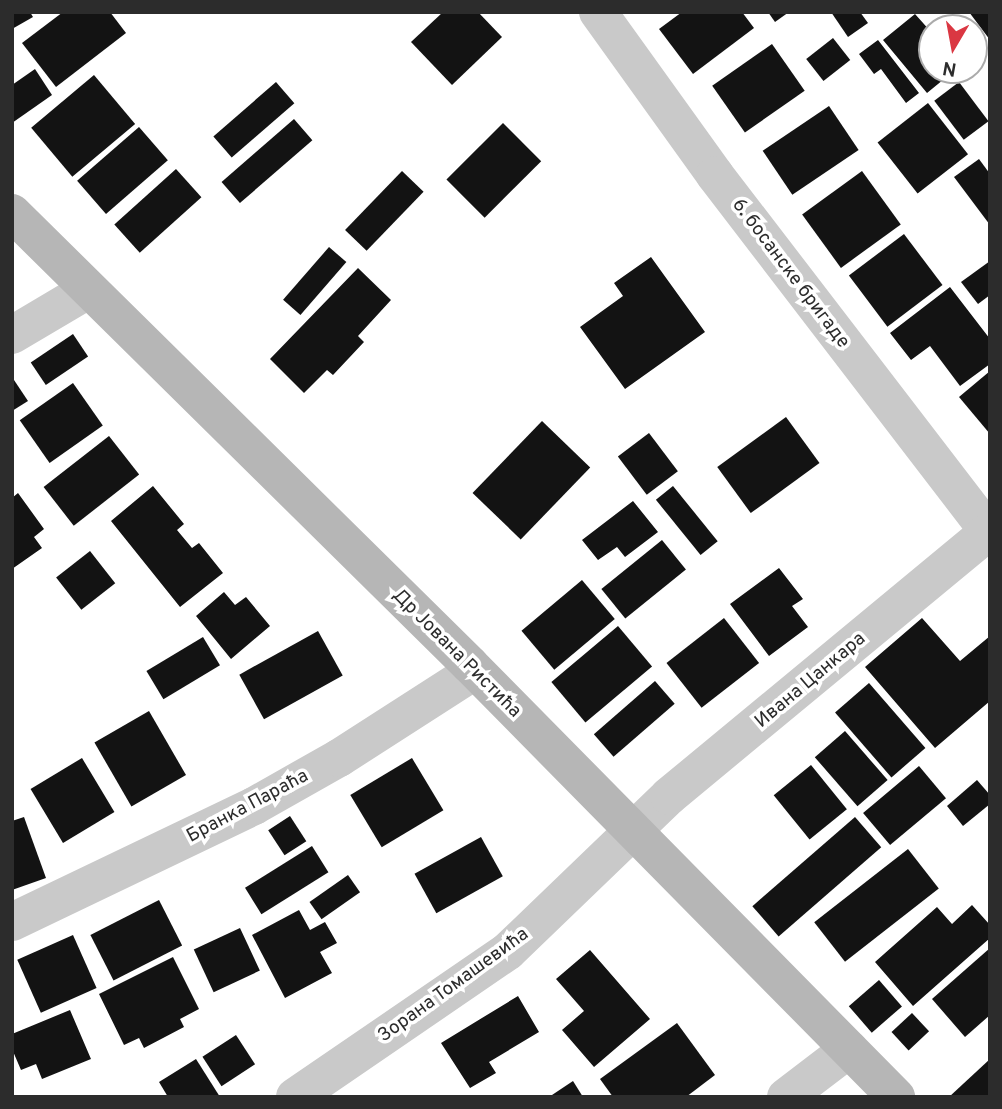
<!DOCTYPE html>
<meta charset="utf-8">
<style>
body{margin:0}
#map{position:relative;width:1002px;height:1109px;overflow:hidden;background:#fff;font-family:Overpass,sans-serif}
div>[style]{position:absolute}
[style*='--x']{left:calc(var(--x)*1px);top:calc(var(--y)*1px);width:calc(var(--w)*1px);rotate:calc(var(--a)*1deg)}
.building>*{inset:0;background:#131313;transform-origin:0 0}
.street>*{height:38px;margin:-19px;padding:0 19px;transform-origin:19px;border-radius:19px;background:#c9c9c9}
.secondary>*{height:38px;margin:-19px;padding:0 19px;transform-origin:19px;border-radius:19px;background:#b6b6b6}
span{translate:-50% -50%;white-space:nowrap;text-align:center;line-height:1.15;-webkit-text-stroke:7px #fff;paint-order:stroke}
.street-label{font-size:19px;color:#2c2c2c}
.frame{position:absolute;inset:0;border:14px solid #2c2c2c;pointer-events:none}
.north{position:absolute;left:918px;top:14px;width:70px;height:70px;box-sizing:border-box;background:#fff;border:2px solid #ababab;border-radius:50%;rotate:190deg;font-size:19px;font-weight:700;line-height:28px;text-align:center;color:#2c2c2c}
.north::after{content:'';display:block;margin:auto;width:24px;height:32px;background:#da3742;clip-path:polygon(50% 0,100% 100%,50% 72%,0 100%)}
</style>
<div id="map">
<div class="building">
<div style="clip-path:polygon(12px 12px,30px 12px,33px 17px,12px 29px)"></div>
<div style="clip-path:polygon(63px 12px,110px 12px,126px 33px,56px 87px,22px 43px)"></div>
<div style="clip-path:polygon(443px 12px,478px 12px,502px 37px,452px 85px,411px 42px)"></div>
<div style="clip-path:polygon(682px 12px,742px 12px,754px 28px,693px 74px,659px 29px)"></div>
<div style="clip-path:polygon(768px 12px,789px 12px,775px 22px)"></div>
<div style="clip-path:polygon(831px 12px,860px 12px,868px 23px,848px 37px)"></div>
<div style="clip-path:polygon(969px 12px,990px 12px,990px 40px)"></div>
<div style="clip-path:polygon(915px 14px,932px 33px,932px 70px,945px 70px,949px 75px,927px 93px,883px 40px)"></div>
<div style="left:833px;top:38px;width:28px;height:34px;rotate:52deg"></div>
<div style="clip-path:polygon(878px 40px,919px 93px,906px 103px,881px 69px,874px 74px,859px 54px)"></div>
<div style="left:772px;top:44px;width:57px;height:73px;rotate:55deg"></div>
<div style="clip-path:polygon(35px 69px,52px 95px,12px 123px,12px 85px)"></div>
<div style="left:94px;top:75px;width:64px;height:82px;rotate:50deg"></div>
<div style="left:276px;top:82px;width:28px;height:83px;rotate:49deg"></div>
<div style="left:959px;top:82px;width:49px;height:31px;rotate:53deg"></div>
<div style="left:928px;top:103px;width:65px;height:64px;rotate:52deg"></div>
<div style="left:829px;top:106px;width:53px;height:80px;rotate:56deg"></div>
<div style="left:294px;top:119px;width:28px;height:96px;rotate:49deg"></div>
<div style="left:503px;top:123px;width:54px;height:80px;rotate:45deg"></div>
<div style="left:139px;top:127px;width:44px;height:82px;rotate:49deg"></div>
<div style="clip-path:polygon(979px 159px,990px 174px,990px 225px,954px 177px)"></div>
<div style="left:176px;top:169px;width:38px;height:83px;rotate:48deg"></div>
<div style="left:402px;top:171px;width:30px;height:82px;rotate:44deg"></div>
<div style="left:862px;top:171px;width:66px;height:74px;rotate:54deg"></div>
<div style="left:904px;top:234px;width:64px;height:69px;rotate:53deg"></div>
<div style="left:329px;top:247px;width:23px;height:70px;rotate:41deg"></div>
<div style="clip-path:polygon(651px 257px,705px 332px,625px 389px,580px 327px,623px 296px,614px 283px)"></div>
<div style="clip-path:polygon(990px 261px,990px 295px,978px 304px,961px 282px)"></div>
<div style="clip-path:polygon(358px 268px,391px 300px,358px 336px,364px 342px,333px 375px,327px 370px,304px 393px,270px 359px)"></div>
<div style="clip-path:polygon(950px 287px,990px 339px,990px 364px,960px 386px,930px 346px,911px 360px,890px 333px)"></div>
<div style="left:73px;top:334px;width:27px;height:51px;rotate:56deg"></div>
<div style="clip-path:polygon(990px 371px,990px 434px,959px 397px)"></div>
<div style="clip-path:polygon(12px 377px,28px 401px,12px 411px)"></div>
<div style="left:73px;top:383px;width:52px;height:65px;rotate:55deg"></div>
<div style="left:786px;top:417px;width:57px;height:85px;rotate:54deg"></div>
<div style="left:542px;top:421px;width:67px;height:100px;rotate:44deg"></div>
<div style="left:649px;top:433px;width:48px;height:39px;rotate:53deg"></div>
<div style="left:109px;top:436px;width:49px;height:83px;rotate:52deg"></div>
<div style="clip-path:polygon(153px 486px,184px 524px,177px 530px,192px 548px,199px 543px,223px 573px,180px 607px,111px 521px)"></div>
<div style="left:673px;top:486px;width:71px;height:22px;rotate:51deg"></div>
<div style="clip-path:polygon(18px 493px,44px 529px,34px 537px,42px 548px,12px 569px,12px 498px)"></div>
<div style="clip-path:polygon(633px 501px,658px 532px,625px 557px,617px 547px,598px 560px,582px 540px)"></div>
<div style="left:662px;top:540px;width:38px;height:78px;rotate:51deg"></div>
<div style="left:90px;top:551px;width:41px;height:43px;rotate:52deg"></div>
<div style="clip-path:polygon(779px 568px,803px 599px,792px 606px,808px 627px,769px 656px,730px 604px)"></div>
<div style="left:582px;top:580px;width:51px;height:79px;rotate:50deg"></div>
<div style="clip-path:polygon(224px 592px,235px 605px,246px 597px,270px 626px,231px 659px,196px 616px)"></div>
<div style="left:724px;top:618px;width:57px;height:73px;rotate:52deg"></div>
<div style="clip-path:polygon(922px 618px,960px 661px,990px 636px,990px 701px,935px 748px,865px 667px)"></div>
<div style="left:618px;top:626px;width:53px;height:87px;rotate:50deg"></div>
<div style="left:318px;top:631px;width:51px;height:90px;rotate:61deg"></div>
<div style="left:203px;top:637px;width:33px;height:66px;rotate:59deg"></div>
<div style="left:655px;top:681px;width:30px;height:81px;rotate:49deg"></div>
<div style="left:869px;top:683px;width:86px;height:45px;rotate:49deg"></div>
<div style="left:149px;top:711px;width:74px;height:63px;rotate:60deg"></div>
<div style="left:845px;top:731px;width:65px;height:40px;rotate:49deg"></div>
<div style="left:82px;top:758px;width:63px;height:60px;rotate:59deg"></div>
<div style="left:412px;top:758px;width:61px;height:72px;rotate:59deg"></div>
<div style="left:811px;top:765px;width:57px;height:48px;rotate:51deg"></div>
<div style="left:919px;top:766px;width:42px;height:73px;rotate:50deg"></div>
<div style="clip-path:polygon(977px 780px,990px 795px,990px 804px,963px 826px,947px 806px)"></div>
<div style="left:290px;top:816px;width:30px;height:26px;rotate:57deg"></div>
<div style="clip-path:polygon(24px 817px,46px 878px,12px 890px,12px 821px)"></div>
<div style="left:855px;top:817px;width:40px;height:136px;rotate:49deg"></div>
<div style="left:481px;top:837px;width:45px;height:76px;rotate:61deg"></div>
<div style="left:312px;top:846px;width:31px;height:79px;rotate:58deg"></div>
<div style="left:908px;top:849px;width:50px;height:119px;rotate:52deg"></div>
<div style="left:348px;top:875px;width:21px;height:47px;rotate:55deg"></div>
<div style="left:159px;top:900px;width:51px;height:77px;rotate:63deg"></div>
<div style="clip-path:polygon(972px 905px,990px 925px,990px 938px,913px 1006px,875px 962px,937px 907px,952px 924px)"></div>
<div style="clip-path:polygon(299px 910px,310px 930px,325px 922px,337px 943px,320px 952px,332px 973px,285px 998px,252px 935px)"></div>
<div style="left:240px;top:928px;width:47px;height:51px;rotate:65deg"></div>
<div style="left:73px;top:935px;width:58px;height:61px;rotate:66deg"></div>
<div style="clip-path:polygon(990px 948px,990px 1015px,965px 1037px,932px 999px)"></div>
<div style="clip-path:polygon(590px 950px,650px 1019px,594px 1067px,562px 1030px,584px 1011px,556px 979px)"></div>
<div style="clip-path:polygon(173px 957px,199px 1009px,180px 1019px,184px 1027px,144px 1048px,139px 1038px,124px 1045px,99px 994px)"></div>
<div style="left:879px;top:980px;width:35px;height:40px;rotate:49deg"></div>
<div style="clip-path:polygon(518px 996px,539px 1032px,489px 1062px,496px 1073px,470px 1088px,441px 1043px)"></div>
<div style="clip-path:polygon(70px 1010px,91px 1059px,42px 1079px,36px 1064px,21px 1070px,12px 1049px,12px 1034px)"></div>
<div style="left:912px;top:1013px;width:25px;height:28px;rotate:47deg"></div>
<div style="clip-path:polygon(677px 1023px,715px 1075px,686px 1097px,613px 1097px,600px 1079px)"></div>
<div style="left:236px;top:1035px;width:35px;height:40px;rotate:57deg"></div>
<div style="clip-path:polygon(196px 1059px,220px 1097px,168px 1097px,159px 1082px)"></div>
<div style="clip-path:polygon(990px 1059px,990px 1097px,949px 1097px)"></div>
<div style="clip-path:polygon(573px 1081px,583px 1097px,549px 1097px)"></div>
</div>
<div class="street">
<div style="--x:598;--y:12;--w:201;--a:54.3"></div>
<div style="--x:715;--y:175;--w:452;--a:52.5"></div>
<div style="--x:12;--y:335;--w:88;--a:-30.6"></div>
<div style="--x:12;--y:922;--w:268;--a:-25.6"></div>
<div style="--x:254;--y:806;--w:98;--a:-29.5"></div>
<div style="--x:339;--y:758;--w:159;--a:-32.7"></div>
<div style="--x:295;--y:1097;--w:258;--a:-34.4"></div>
<div style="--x:508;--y:951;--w:223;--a:-43.9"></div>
<div style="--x:669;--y:796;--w:417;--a:-39.6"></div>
<div style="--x:786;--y:1097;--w:79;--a:-37.3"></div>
</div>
<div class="secondary">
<div style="--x:12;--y:213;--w:643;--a:44.62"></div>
<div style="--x:470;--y:665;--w:607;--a:45.4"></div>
</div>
<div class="street-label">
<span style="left:790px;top:274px;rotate:53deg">6. босанске бригаде</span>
<span style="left:456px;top:654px;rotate:45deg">Др Јована Ристића</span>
<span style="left:811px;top:681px;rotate:-40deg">Ивана Цанкара</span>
<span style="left:248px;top:807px;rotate:-28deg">Бранка Параћа</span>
<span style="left:454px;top:986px;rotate:-36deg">Зорана Томашевића</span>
</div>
<div class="frame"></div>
<div class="north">N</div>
</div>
